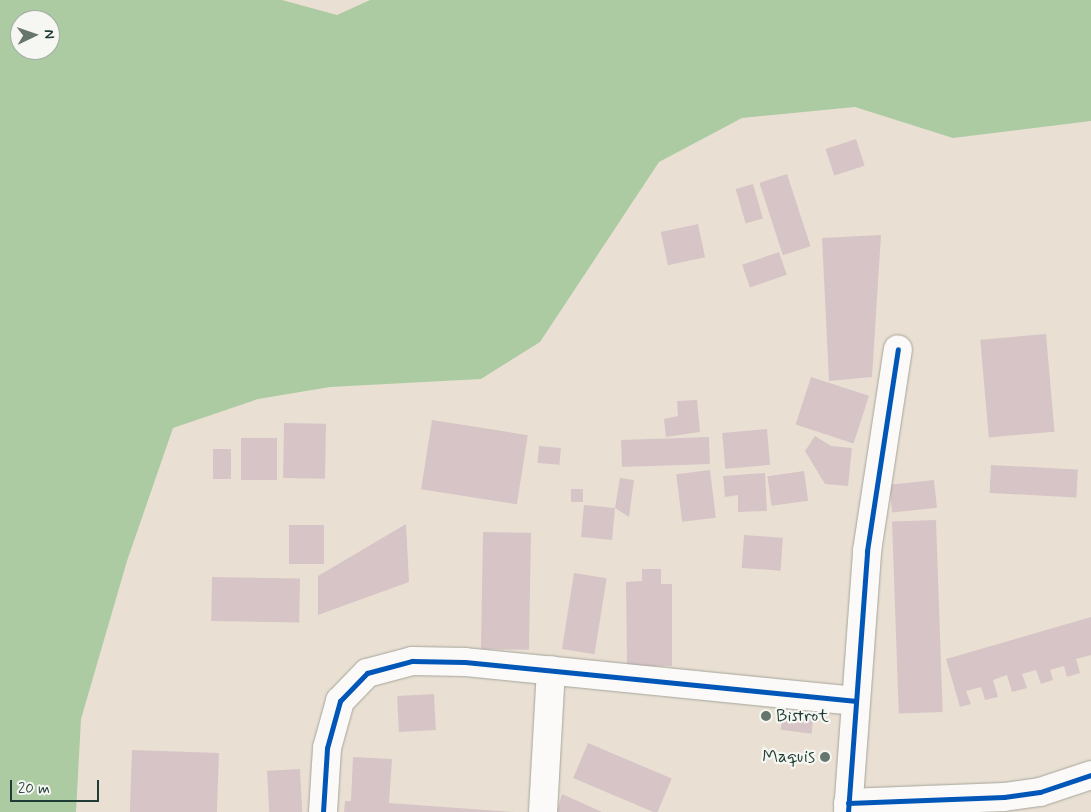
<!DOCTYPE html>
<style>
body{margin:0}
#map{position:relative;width:1091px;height:812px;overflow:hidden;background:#e9e0d3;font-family:Mynerve,sans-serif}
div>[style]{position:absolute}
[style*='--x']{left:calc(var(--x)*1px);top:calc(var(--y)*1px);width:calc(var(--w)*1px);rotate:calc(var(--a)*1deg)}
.forest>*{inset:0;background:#accba2}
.building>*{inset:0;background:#d7c4c6;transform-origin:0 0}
.roads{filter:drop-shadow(0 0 1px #a5a49b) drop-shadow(0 0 1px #a5a49b)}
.minor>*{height:28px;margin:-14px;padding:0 14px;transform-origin:14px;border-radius:14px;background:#fcfaf8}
.cycleway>*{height:5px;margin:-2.5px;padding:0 2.5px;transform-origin:2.5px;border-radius:2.5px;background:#0057b8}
.dots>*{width:14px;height:14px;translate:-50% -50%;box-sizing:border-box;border:2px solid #f6f6f2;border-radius:50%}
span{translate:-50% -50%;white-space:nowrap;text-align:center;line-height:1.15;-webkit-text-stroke:4.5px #f6f6f2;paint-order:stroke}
.poi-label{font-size:18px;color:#1f3d34}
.left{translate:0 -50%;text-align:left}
.right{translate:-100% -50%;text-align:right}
.north{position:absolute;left:10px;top:10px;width:50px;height:50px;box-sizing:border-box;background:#f6f6f2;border:1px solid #a0aca6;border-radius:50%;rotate:87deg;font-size:14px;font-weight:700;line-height:20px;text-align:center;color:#1f3d34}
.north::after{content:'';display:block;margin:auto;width:18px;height:22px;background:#66766c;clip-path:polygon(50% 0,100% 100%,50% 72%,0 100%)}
.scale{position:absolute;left:10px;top:780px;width:89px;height:22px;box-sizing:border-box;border:2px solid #1f3d34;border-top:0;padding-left:6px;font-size:15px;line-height:18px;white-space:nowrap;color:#1f3d34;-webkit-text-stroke:4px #f6f6f2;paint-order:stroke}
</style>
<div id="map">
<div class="forest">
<div style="clip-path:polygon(evenodd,0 0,282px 0,337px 15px,370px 0,1091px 0,1091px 121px,953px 138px,855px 107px,742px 118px,659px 162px,540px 342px,481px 379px,330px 387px,258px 399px,173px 428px,127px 561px,81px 719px,76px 812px,0 812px,0 0,20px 20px,50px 20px,50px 50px,20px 50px,20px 20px)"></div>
</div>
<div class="building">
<div style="left:856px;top:139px;width:28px;height:32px;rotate:72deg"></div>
<div style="left:787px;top:174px;width:76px;height:29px;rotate:72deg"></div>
<div style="left:753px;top:184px;width:36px;height:18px;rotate:74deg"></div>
<div style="left:698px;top:224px;width:34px;height:38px;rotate:78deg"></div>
<div style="clip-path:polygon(881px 235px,872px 377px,829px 381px,822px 238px)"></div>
<div style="left:779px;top:252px;width:24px;height:39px;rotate:71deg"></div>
<div style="left:1046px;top:334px;width:98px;height:66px;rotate:85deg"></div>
<div style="left:811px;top:377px;width:61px;height:50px;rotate:18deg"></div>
<div style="clip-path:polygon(697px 400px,700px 432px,666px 437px,664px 419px,678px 416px,677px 401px)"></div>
<div style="left:432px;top:420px;width:97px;height:70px;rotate:9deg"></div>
<div style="left:284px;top:423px;width:42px;height:55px;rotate:1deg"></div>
<div style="left:767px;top:429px;width:36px;height:45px;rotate:85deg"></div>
<div style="clip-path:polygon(815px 436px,831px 446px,852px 448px,848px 486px,825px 484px,805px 451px)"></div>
<div style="left:709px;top:437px;width:27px;height:88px;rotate:88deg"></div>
<div style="left:241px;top:438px;width:36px;height:42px"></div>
<div style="left:539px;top:446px;width:22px;height:17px;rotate:5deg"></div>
<div style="left:213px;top:449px;width:18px;height:30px"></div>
<div style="left:991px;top:465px;width:87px;height:28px;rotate:3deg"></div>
<div style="left:710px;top:470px;width:48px;height:34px;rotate:83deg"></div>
<div style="left:804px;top:471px;width:30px;height:37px;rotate:82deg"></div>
<div style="clip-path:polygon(765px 473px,767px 511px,738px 512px,738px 495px,725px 497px,723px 476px)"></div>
<div style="clip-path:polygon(620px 478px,634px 480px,629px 517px,615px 508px,612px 540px,581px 537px,584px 505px,615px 508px)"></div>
<div style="left:934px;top:480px;width:28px;height:45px;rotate:84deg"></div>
<div style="left:571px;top:489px;width:12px;height:13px"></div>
<div style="left:936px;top:520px;width:192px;height:44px;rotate:88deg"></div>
<div style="clip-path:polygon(406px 524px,409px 582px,318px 615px,318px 576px)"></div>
<div style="left:289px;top:525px;width:35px;height:39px"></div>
<div style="left:483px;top:532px;width:48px;height:117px;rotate:1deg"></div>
<div style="left:744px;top:535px;width:39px;height:33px;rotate:4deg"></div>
<div style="clip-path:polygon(642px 569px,661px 569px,661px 584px,672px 584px,672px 666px,627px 666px,626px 582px,642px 581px)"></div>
<div style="left:574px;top:573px;width:33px;height:77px;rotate:9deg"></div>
<div style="left:212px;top:577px;width:88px;height:44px;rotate:1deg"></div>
<div style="clip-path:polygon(1091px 617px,1091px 655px,1076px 659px,1080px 673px,1067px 677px,1064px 666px,1050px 670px,1053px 680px,1041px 684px,1036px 670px,1022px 674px,1027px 688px,1012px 692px,1007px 675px,993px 680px,998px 697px,985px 700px,981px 687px,966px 691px,971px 704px,960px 707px,946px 659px)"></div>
<div style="left:434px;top:694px;width:36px;height:37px;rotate:87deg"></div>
<div style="left:783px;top:711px;width:31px;height:19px;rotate:7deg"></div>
<div style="left:588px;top:743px;width:91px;height:38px;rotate:23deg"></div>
<div style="left:132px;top:750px;width:87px;height:62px;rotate:2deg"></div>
<div style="clip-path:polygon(353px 757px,392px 759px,389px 803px,514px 812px,344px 812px,345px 801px,351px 801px)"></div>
<div style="left:300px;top:769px;width:43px;height:33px;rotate:87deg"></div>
<div style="clip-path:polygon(562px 794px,602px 812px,557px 812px)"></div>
</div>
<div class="roads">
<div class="minor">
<div style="--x:848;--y:803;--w:156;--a:-2.2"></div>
<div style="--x:1004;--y:797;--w:36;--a:-8"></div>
<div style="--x:1040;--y:792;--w:54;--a:-18.4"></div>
<div style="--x:323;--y:812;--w:64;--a:-86.4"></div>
<div style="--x:327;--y:748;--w:49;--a:-74.5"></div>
<div style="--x:340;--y:701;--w:39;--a:-46"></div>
<div style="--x:367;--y:673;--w:47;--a:-14.9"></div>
<div style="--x:412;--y:661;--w:53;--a:1.1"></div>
<div style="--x:465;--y:662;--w:391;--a:5.7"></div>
<div style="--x:543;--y:812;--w:142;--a:-86.8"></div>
<div style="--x:848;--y:812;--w:262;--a:-85.8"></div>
<div style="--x:867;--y:551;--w:204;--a:-81.3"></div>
</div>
</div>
<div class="cycleway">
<div style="--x:848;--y:803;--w:156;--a:-2.2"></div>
<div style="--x:1004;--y:797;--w:36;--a:-8"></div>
<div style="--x:1040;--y:792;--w:54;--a:-18.4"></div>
<div style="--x:323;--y:812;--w:64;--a:-86.4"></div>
<div style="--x:327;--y:748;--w:49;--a:-74.5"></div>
<div style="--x:340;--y:701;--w:39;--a:-46"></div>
<div style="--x:367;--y:673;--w:47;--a:-14.9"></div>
<div style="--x:412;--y:661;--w:53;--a:1.1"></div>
<div style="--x:465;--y:662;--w:391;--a:5.7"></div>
<div style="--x:848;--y:812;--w:262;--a:-85.8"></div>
<div style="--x:867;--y:551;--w:204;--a:-81.3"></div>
</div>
<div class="dots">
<div style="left:766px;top:716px;background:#66766c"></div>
<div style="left:825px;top:757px;background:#66766c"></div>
</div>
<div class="poi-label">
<span class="left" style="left:776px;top:716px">Bistrot</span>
<span class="right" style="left:815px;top:757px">Maquis</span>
</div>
<div class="north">N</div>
<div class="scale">20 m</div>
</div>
